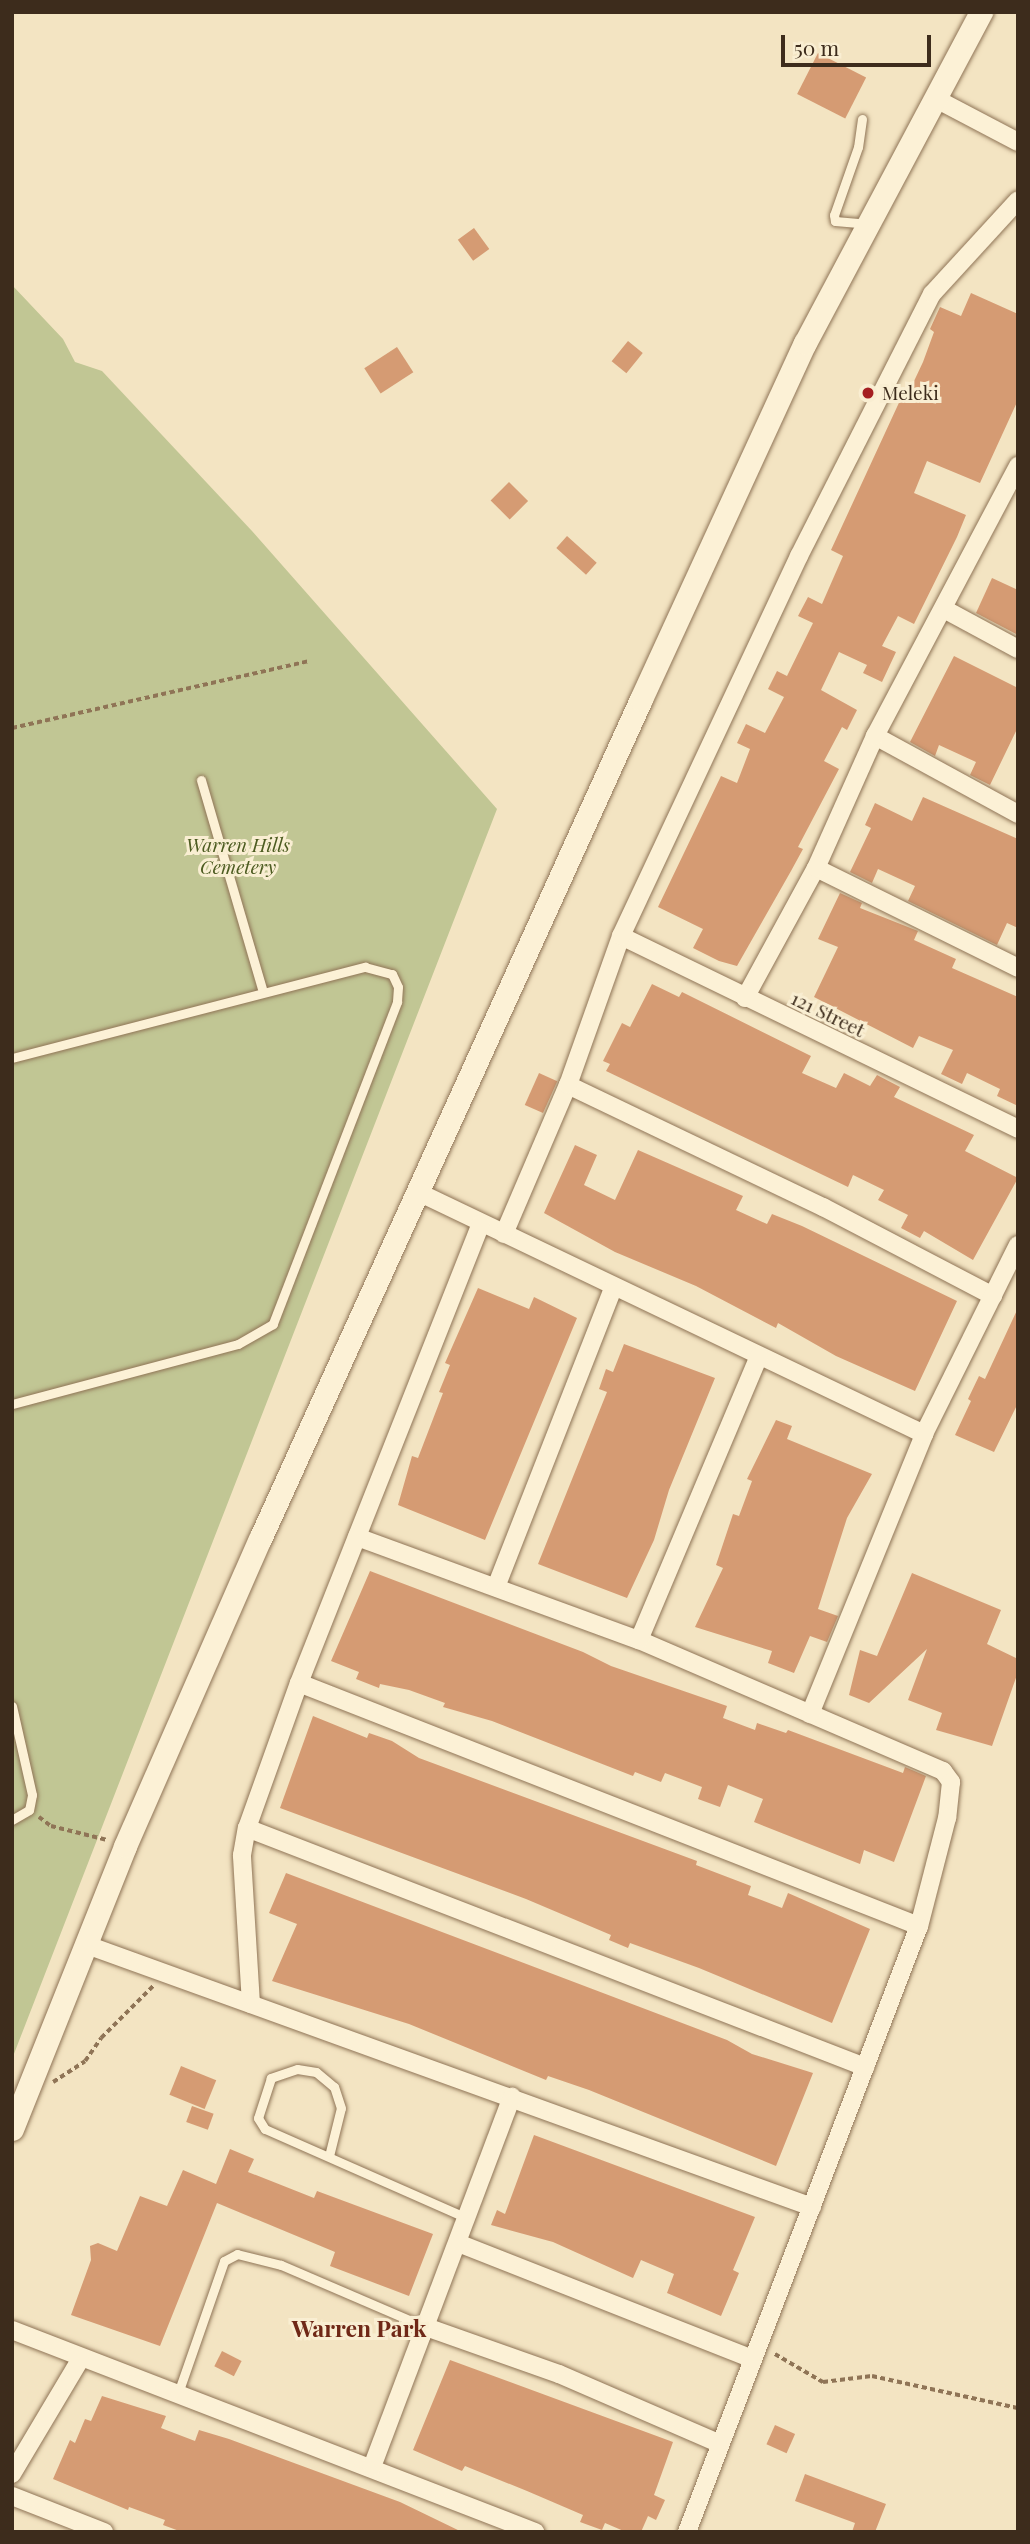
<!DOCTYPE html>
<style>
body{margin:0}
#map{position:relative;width:1030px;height:2544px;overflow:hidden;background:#f3e4c2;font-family:"Playfair Display",serif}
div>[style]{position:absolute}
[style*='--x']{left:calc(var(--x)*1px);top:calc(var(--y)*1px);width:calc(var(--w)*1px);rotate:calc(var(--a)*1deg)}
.cemetery>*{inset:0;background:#c1c694}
.building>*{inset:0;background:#d59b73;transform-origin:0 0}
.path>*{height:3.5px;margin-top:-1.75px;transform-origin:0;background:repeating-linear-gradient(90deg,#8f7456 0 5px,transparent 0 8.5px)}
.roads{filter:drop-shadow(0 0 2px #8f7456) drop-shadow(0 0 2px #8f7456)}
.service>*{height:9px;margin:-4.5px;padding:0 4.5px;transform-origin:4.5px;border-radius:4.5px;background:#fcf1d6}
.minor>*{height:18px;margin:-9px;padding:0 9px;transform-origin:9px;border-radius:9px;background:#fcf1d6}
.tertiary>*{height:23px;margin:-11.5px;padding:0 11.5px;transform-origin:11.5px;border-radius:11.5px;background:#fcf1d6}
.dots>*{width:19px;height:19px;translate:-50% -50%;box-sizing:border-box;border:4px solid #f9eed2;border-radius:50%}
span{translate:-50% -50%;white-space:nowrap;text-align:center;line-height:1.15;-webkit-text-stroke:6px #f9eed2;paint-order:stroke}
.poi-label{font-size:19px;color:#3d2c1c}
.left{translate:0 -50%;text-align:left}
.park-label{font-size:19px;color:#4d5c21;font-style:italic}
.street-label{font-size:19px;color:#3d2c1c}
.quarter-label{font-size:23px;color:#6f2817;font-weight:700}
.frame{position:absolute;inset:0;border:14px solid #3d2c1c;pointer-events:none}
.scale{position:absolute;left:781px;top:35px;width:150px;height:32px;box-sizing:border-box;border:4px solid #3d2c1c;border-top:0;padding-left:9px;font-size:21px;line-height:24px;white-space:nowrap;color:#3d2c1c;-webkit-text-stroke:5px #f9eed2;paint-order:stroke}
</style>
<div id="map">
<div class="cemetery">
<div style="clip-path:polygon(12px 285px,63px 339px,75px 362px,102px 371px,252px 531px,497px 809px,12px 2059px)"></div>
</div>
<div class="building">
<div style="left:818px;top:53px;width:54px;height:46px;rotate:27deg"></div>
<div style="left:474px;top:228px;width:26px;height:20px;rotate:54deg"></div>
<div style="clip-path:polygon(971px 293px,1018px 314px,1018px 400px,980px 483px,927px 461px,914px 493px,966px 515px,957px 537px,914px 624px,898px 616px,882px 646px,896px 652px,882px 682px,863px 673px,867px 665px,839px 652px,821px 690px,857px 710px,847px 730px,842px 727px,824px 761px,839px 769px,798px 847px,803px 849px,791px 871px,737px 966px,719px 961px,693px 948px,703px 929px,658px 907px,721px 776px,737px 783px,750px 749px,737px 743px,746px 724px,765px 733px,784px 697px,768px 689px,777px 671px,787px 676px,813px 623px,798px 616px,808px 597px,822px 604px,843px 556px,831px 550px,903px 394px,907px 396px,923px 362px,934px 332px,930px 329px,940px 307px,961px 316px)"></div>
<div style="left:628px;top:341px;width:19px;height:26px;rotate:39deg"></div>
<div style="left:397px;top:347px;width:30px;height:39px;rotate:57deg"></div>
<div style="left:509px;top:482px;width:27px;height:26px;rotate:45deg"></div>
<div style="left:567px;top:536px;width:40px;height:16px;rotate:42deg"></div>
<div style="clip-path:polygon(992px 578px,1018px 590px,1018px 635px,976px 613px)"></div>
<div style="clip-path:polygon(954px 656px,1018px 688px,1018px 727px,990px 785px,970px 775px,976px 762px,939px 745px,935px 756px,910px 742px)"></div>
<div style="clip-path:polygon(923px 797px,1018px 839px,1018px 928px,1007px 923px,997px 945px,908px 901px,915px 886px,878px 869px,872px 883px,850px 872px,871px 828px,865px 825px,875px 803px,912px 821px)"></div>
<div style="clip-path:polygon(840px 893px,862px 903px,860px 908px,918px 931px,914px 940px,956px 959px,952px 968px,1018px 997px,1018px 1106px,997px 1096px,1000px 1089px,967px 1073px,962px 1084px,941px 1074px,953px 1050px,919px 1036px,913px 1048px,814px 997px,838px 947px,818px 939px)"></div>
<div style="clip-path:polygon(652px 984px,679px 997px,682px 992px,811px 1056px,802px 1073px,836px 1088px,844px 1073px,870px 1086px,877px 1075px,900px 1087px,894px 1097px,974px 1135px,965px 1151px,1018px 1178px,973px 1260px,924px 1231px,920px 1238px,901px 1228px,908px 1215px,878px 1200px,884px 1190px,853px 1175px,848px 1187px,606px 1071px,610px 1064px,603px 1061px,622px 1023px,630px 1027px)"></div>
<div style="left:539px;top:1073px;width:20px;height:35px;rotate:24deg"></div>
<div style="clip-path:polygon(575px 1145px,597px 1155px,584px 1185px,615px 1200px,638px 1150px,743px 1196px,736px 1210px,767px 1224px,772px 1214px,802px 1226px,957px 1301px,915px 1391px,836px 1356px,778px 1323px,776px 1328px,696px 1286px,615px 1252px,544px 1213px)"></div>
<div style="clip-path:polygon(478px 1288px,529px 1309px,534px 1297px,577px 1318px,485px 1540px,398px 1505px,412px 1456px,418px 1458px,443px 1393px,439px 1392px,450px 1365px,445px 1363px)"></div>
<div style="clip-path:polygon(1018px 1308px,1018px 1403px,994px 1452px,955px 1435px,971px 1401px,968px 1399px,979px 1376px,985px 1379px)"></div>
<div style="clip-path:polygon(624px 1344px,715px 1378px,669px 1490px,654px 1540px,627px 1598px,538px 1564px,607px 1392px,599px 1389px,606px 1369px,613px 1372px)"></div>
<div style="clip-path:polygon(776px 1420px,792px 1426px,787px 1439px,872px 1474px,847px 1518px,818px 1609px,838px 1616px,827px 1642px,810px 1636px,794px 1673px,768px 1663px,772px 1651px,695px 1627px,723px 1568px,716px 1565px,733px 1514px,739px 1516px,752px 1481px,747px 1479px)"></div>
<div style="clip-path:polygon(370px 1571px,583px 1652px,611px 1666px,727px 1706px,723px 1718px,755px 1730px,757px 1723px,786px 1733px,788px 1730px,903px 1773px,905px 1767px,926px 1776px,894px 1862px,864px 1850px,860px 1864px,754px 1822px,763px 1799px,728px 1785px,720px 1807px,698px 1799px,702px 1787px,665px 1773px,661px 1782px,635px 1772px,633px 1776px,492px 1721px,443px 1707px,445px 1703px,409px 1690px,380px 1684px,379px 1688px,356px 1679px,359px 1672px,331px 1661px)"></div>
<div style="clip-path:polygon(912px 1573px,1001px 1610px,987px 1644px,1018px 1659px,1018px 1672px,992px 1746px,936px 1730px,942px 1713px,908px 1700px,927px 1649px,869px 1703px,849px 1695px,860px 1650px,877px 1656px)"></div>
<div style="clip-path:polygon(313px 1716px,367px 1738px,369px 1733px,392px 1741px,419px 1758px,697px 1861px,696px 1865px,751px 1886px,748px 1895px,782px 1908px,788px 1893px,870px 1929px,832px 2023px,699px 1968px,630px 1943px,628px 1948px,609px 1940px,611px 1935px,526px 1899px,280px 1808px)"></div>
<div style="clip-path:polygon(286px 1873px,727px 2040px,752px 2054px,813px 2073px,776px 2166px,589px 2090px,548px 2076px,546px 2080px,409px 2024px,272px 1981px,297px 1924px,269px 1913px)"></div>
<div style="left:181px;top:2066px;width:38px;height:31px;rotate:22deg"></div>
<div style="left:192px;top:2106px;width:23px;height:17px;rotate:20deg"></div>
<div style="clip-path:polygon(534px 2135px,755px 2217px,733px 2270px,739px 2273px,721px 2316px,667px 2293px,674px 2274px,641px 2260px,633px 2278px,553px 2242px,491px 2225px,497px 2210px,505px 2214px)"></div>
<div style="clip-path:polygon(230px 2149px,254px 2159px,248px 2172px,314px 2198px,317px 2191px,433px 2234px,409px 2296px,330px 2266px,335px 2252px,217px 2203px,160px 2346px,71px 2315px,91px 2260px,90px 2246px,98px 2243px,117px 2251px,140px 2196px,167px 2206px,183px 2170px,216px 2184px)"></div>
<div style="left:222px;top:2351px;width:22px;height:17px;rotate:27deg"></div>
<div style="clip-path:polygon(450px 2360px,673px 2442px,654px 2495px,665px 2500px,656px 2520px,648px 2516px,641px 2532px,626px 2532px,605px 2523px,602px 2530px,580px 2522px,583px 2515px,527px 2491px,465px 2466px,462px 2471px,413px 2450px)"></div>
<div style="clip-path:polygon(102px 2396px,166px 2416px,161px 2428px,195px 2441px,199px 2430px,229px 2439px,400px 2502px,462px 2532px,182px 2532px,163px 2525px,165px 2520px,129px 2507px,128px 2510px,53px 2479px,70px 2440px,75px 2443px,85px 2419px,91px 2421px)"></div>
<div style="left:775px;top:2425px;width:22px;height:21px;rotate:24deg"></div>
<div style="clip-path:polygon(805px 2474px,886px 2504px,875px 2532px,852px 2532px,855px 2523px,795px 2501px)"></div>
</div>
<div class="path">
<div style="--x:12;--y:728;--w:304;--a:-12.7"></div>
<div style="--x:39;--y:1817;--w:15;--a:37"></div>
<div style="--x:51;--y:1826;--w:58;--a:14"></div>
<div style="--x:53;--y:2082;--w:38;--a:-33"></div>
<div style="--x:85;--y:2061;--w:28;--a:-55"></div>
<div style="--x:101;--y:2038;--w:74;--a:-45"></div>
<div style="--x:775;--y:2354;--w:56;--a:30.3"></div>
<div style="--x:823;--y:2382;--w:49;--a:-7"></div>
<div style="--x:872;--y:2376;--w:149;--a:12.4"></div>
</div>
<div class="roads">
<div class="service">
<div style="--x:862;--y:119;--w:28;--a:98"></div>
<div style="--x:858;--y:147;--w:72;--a:109.4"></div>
<div style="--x:834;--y:215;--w:6;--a:81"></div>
<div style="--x:835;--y:221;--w:32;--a:5"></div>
<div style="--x:201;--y:780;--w:221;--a:73.7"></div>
<div style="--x:12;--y:1058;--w:365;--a:-14.5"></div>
<div style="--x:365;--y:967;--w:28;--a:15"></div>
<div style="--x:392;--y:974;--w:14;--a:65"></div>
<div style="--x:398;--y:987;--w:15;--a:94"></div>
<div style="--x:397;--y:1002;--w:345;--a:111.1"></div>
<div style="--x:273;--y:1324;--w:40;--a:150.3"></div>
<div style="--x:238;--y:1344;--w:234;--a:165.1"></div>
<div style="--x:12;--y:1706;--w:91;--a:77.3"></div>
<div style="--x:32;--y:1795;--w:15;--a:101"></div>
<div style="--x:29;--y:1810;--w:20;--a:150"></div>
<div style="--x:329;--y:2156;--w:49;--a:-76"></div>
<div style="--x:341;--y:2108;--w:22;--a:-108"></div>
<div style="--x:334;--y:2087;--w:23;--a:-140"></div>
<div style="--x:316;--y:2072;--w:19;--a:-171"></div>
<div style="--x:297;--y:2069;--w:28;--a:161"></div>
<div style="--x:271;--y:2078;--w:42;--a:108"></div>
<div style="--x:258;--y:2118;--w:13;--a:58"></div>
<div style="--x:265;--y:2129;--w:221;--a:23.8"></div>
<div style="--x:177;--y:2396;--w:143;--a:-70.8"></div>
<div style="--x:224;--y:2261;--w:15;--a:-28"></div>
<div style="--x:237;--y:2254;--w:45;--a:14"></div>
<div style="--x:281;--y:2265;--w:158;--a:23.2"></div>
</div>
<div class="minor">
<div style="--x:938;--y:100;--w:90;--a:27.7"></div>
<div style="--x:944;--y:609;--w:84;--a:28.4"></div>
<div style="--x:875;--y:736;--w:163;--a:28.6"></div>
<div style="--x:816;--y:868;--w:225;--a:26.3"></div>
<div style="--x:621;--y:936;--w:441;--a:25.9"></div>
<div style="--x:745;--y:998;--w:148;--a:-61.4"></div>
<div style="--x:816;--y:868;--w:145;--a:-65.9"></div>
<div style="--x:875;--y:736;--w:306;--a:-62.1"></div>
<div style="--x:568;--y:1085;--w:283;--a:25.6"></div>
<div style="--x:823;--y:1207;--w:192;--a:27.6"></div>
<div style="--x:420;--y:1193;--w:559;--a:25.56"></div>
<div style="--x:504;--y:1234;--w:162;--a:-66.8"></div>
<div style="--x:568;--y:1085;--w:158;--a:-70.4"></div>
<div style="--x:621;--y:936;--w:420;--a:-64.9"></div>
<div style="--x:799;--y:556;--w:294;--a:-63.1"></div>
<div style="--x:932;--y:294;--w:127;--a:-47.5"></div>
<div style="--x:357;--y:1537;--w:300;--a:20.1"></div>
<div style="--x:639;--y:1640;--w:331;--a:23.3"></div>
<div style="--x:943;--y:1771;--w:14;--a:54"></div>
<div style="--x:951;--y:1782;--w:36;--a:96"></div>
<div style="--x:947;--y:1818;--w:112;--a:104.5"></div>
<div style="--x:919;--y:1926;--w:649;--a:110.95"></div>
<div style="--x:496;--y:1587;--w:321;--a:-68.6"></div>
<div style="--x:639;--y:1640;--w:308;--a:-67.1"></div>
<div style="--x:299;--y:1683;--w:494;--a:-68.4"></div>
<div style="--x:810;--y:1714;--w:302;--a:-67.8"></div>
<div style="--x:924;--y:1434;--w:211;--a:-63.6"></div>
<div style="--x:247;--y:1828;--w:663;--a:21.14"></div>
<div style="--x:87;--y:1945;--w:771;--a:19.87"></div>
<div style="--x:251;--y:2004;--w:149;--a:-93.5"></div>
<div style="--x:242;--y:1855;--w:27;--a:-80"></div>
<div style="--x:247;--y:1828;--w:154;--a:-70.3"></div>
<div style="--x:299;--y:1683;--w:666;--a:21.4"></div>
<div style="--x:458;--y:2243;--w:317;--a:21.5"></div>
<div style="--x:426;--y:2327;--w:141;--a:19.5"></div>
<div style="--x:559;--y:2374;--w:176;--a:23.4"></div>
<div style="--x:12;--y:2330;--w:561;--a:21.12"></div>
<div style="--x:372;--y:2467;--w:396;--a:-69.3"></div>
<div style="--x:12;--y:2474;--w:133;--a:-59.2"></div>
<div style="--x:12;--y:2496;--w:99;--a:21.4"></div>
</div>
<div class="tertiary">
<div style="--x:12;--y:2129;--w:305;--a:-68.2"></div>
<div style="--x:125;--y:1846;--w:335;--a:-66.3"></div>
<div style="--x:260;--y:1539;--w:922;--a:-65.6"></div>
<div style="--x:641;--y:699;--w:392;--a:-65.3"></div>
<div style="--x:805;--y:343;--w:375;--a:-62"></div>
</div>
</div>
<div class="dots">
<div style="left:868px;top:393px;background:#a51f21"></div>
</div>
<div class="poi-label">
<span class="left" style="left:882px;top:393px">Meleki</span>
</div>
<div class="park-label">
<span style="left:238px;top:856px">Warren Hills<br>Cemetery</span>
</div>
<div class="street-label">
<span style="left:828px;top:1014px;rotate:26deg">121 Street</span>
</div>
<div class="quarter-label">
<span style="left:359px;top:2328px">Warren Park</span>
</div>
<div class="frame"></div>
<div class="scale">50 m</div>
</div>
